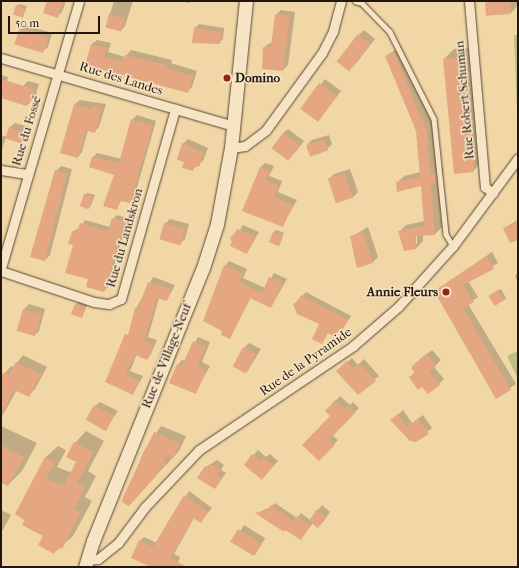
<!DOCTYPE html>
<meta charset="utf-8">
<style>
body{margin:0}
#map{position:relative;width:519px;height:568px;overflow:hidden;background:#f1d6a6;font-family:"IM FELL French Canon",serif}
div>[style]{position:absolute}
[style*='--x']{left:calc(var(--x)*1px);top:calc(var(--y)*1px);width:calc(var(--w)*1px);rotate:calc(var(--a)*1deg)}
.green>*{inset:0;background:#babe87}
.shadow>*{inset:0;background:#0003;transform-origin:0 0}
.building>*{inset:0;background:#e4a782;transform-origin:0 0}
.roads{filter:drop-shadow(0 0 1px #564735) drop-shadow(0 0 1px #564735)}
.lane>*{height:4.5px;margin:-2.25px;padding:0 2.25px;transform-origin:2.25px;border-radius:2.25px;background:#f6e4c5}
.street>*{height:9px;margin:-4.5px;padding:0 4.5px;transform-origin:4.5px;border-radius:4.5px;background:#f6e4c5}
.secondary>*{height:13px;margin:-6.5px;padding:0 6.5px;transform-origin:6.5px;border-radius:6.5px;background:#f6e4c5}
.dots>*{width:11px;height:11px;translate:-50% -50%;box-sizing:border-box;border:2px solid #f6e4c5;border-radius:50%}
span{translate:-50% -50%;white-space:nowrap;text-align:center;line-height:1.15;-webkit-text-stroke:3px #f6e4c5;paint-order:stroke}
.poi-label{font-size:13px;color:#22170f;font-weight:700}
.left{translate:0 -50%;text-align:left}
.right{translate:-100% -50%;text-align:right}
.street-label{font-size:13px;color:#22170f}
.frame{position:absolute;inset:0;border:2px solid #22170f;pointer-events:none}
.scale{position:absolute;left:8px;top:16px;width:92px;height:18px;box-sizing:border-box;border:2px solid #22170f;border-top:0;padding-left:5px;font-size:12px;line-height:14px;white-space:nowrap;color:#22170f;-webkit-text-stroke:3px #f6e4c5;paint-order:stroke}
</style>
<div id="map">
<div class="green">
<div style="clip-path:polygon(514px 35px,518px 35px,518px 134px)"></div>
<div style="clip-path:polygon(518px 351px,518px 379px,507px 356px)"></div>
</div>
<div class="shadow">
<div style="clip-path:polygon(48px 1px,66px 1px,62px 12px,58px 16px)"></div>
<div style="clip-path:polygon(114px 1px,133px 1px,125px 26px,121px 31px,106px 27px)"></div>
<div style="clip-path:polygon(187px 1px,196px 1px,187px 3px)"></div>
<div style="clip-path:polygon(488px 1px,518px 1px,518px 5px,511px 13px,486px 3px)"></div>
<div style="clip-path:polygon(19px 4px,27px 6px,23px 17px,17px 6px)"></div>
<div style="clip-path:polygon(281px 10px,295px 12px,288px 65px,283px 70px,264px 47px,272px 42px,276px 15px)"></div>
<div style="clip-path:polygon(199px 24px,224px 28px,223px 39px,219px 43px,195px 28px)"></div>
<div style="clip-path:polygon(25px 25px,52px 33px,48px 47px,43px 51px,20px 30px)"></div>
<div style="clip-path:polygon(364px 30px,375px 39px,354px 66px,359px 35px)"></div>
<div style="clip-path:polygon(97px 40px,111px 43px,108px 52px,125px 57px,131px 50px,172px 60px,171px 63px,197px 71px,192px 87px,187px 92px,87px 64px,92px 44px)"></div>
<div style="clip-path:polygon(evenodd,401px 46px,434px 125px,437px 169px,443px 168px,443px 175px,438px 180px,442px 227px,435px 234px,423px 235px,423px 241px,416px 248px,400px 231px,406px 225px,425px 221px,422px 185px,397px 183px,404px 176px,421px 172px,417px 130px,386px 56px,401px 46px,415px 231px,417px 231px,417px 244px,415px 244px,415px 231px)"></div>
<div style="clip-path:polygon(473px 47px,483px 161px,473px 171px,444px 59px,454px 49px)"></div>
<div style="clip-path:polygon(1px 75px,8px 77px,1px 99px)"></div>
<div style="left:325px;top:79px;width:20px;height:38px;rotate:37deg"></div>
<div style="clip-path:polygon(28px 81px,39px 84px,35px 97px,29px 102px,23px 86px)"></div>
<div style="clip-path:polygon(80px 100px,106px 104px,99px 127px,94px 132px,88px 130px,82px 152px,78px 157px,75px 104px)"></div>
<div style="clip-path:polygon(137px 115px,156px 121px,134px 198px,129px 202px,122px 200px,116px 209px,116px 174px,90px 167px,93px 157px,97px 153px,122px 159px,132px 120px)"></div>
<div style="clip-path:polygon(15px 123px,29px 127px,26px 137px,21px 142px,6px 138px,1px 152px,1px 135px,7px 137px,10px 127px)"></div>
<div style="clip-path:polygon(288px 129px,304px 141px,295px 153px,283px 133px)"></div>
<div style="clip-path:polygon(329px 135px,332px 144px,327px 149px,307px 145px,312px 140px)"></div>
<div style="clip-path:polygon(188px 139px,208px 148px,203px 161px,192px 170px,185px 161px,178px 159px,183px 144px)"></div>
<div style="clip-path:polygon(265px 163px,274px 166px,269px 176px,282px 181px,278px 192px,297px 200px,282px 226px,261px 167px)"></div>
<div style="clip-path:polygon(61px 166px,72px 169px,50px 255px,45px 260px,56px 171px)"></div>
<div style="clip-path:polygon(350px 169px,358px 192px,353px 197px,329px 179px,334px 174px)"></div>
<div style="clip-path:polygon(87px 193px,95px 195px,90px 208px,85px 195px)"></div>
<div style="clip-path:polygon(116px 215px,128px 218px,108px 287px,104px 291px,90px 279px,74px 245px,73px 231px,80px 228px,85px 220px,110px 227px)"></div>
<div style="clip-path:polygon(170px 219px,189px 224px,185px 239px,180px 244px,165px 224px)"></div>
<div style="clip-path:polygon(518px 220px,518px 239px,504px 228px)"></div>
<div style="clip-path:polygon(243px 225px,259px 232px,247px 253px,233px 242px)"></div>
<div style="clip-path:polygon(368px 227px,378px 257px,373px 262px,358px 267px,351px 237px)"></div>
<div style="clip-path:polygon(276px 230px,284px 233px,278px 245px,274px 232px)"></div>
<div style="clip-path:polygon(492px 252px,498px 263px,468px 281px,478px 297px,468px 304px,516px 384px,496px 398px,435px 291px)"></div>
<div style="clip-path:polygon(229px 261px,247px 269px,243px 278px,265px 288px,274px 273px,287px 279px,271px 307px,251px 297px,230px 338px,224px 330px,225px 266px)"></div>
<div style="clip-path:polygon(518px 273px,518px 282px,515px 276px)"></div>
<div style="clip-path:polygon(153px 277px,175px 285px,167px 300px,159px 298px,148px 337px,157px 340px,151px 354px,147px 359px,137px 354px,130px 371px,143px 376px,133px 394px,106px 381px,130px 331px,136px 309px)"></div>
<div style="clip-path:polygon(501px 289px,506px 298px,504px 300px,493px 294px)"></div>
<div style="clip-path:polygon(306px 292px,351px 316px,343px 328px,328px 333px,322px 343px,320px 324px,294px 304px)"></div>
<div style="clip-path:polygon(78px 302px,87px 305px,82px 317px,76px 304px)"></div>
<div style="clip-path:polygon(29px 304px,45px 309px,39px 331px,34px 336px,24px 309px)"></div>
<div style="clip-path:polygon(198px 337px,210px 342px,202px 362px,210px 366px,195px 393px,178px 365px,182px 360px,185px 361px)"></div>
<div style="clip-path:polygon(249px 343px,261px 349px,247px 372px,244px 348px)"></div>
<div style="clip-path:polygon(432px 350px,441px 360px,434px 367px,444px 379px,439px 384px,422px 385px,410px 377px,415px 372px,420px 359px)"></div>
<div style="clip-path:polygon(23px 355px,47px 367px,35px 389px,28px 396px,17px 390px,1px 418px,1px 381px,5px 373px,11px 366px,14px 367px)"></div>
<div style="clip-path:polygon(352px 358px,358px 365px,364px 359px,379px 376px,358px 393px,337px 371px)"></div>
<div style="clip-path:polygon(340px 396px,350px 405px,353px 402px,359px 408px,332px 435px,338px 440px,319px 460px,331px 416px,326px 411px)"></div>
<div style="clip-path:polygon(100px 402px,118px 411px,105px 429px,95px 406px)"></div>
<div style="clip-path:polygon(403px 410px,412px 423px,423px 415px,432px 428px,416px 441px,396px 416px)"></div>
<div style="clip-path:polygon(1px 426px,37px 443px,22px 471px,8px 485px,1px 482px)"></div>
<div style="clip-path:polygon(161px 426px,186px 436px,179px 451px,136px 497px,123px 502px,144px 451px)"></div>
<div style="clip-path:polygon(86px 431px,104px 441px,88px 471px,96px 476px,85px 497px,92px 501px,73px 536px,54px 553px,44px 535px,16px 514px,46px 457px,58px 446px,66px 450px,57px 467px,72px 473px,78px 462px,75px 443px)"></div>
<div style="clip-path:polygon(258px 450px,266px 457px,270px 454px,278px 461px,262px 479px,245px 465px)"></div>
<div style="clip-path:polygon(217px 460px,224px 465px,221px 470px,226px 473px,215px 488px,206px 467px)"></div>
<div style="clip-path:polygon(189px 491px,212px 508px,201px 521px,194px 518px,174px 554px,180px 557px,176px 567px,153px 567px,140px 541px,144px 537px,157px 543px)"></div>
<div style="clip-path:polygon(275px 503px,297px 518px,301px 513px,310px 520px,322px 505px,330px 512px,323px 522px,313px 523px,304px 535px,257px 513px,271px 507px)"></div>
<div style="clip-path:polygon(1px 510px,11px 515px,1px 533px)"></div>
<div style="left:244px;top:525px;width:25px;height:20px;rotate:32deg"></div>
</div>
<div class="building">
<div style="clip-path:polygon(47px 1px,63px 1px,58px 18px,43px 13px)"></div>
<div style="left:510px;top:1px;width:13px;height:25px;rotate:86deg"></div>
<div style="left:16px;top:5px;width:10px;height:10px;rotate:17deg"></div>
<div style="left:109px;top:14px;width:16px;height:14px;rotate:14deg"></div>
<div style="clip-path:polygon(275px 14px,290px 16px,283px 71px,262px 69px,263px 47px,271px 47px)"></div>
<div style="clip-path:polygon(194px 27px,221px 32px,220px 44px,192px 43px)"></div>
<div style="left:19px;top:29px;width:30px;height:16px;rotate:17deg"></div>
<div style="left:358px;top:34px;width:16px;height:35px;rotate:38deg"></div>
<div style="clip-path:polygon(91px 44px,107px 48px,104px 57px,123px 62px,125px 55px,167px 65px,167px 68px,193px 76px,188px 93px,85px 65px)"></div>
<div style="clip-path:polygon(394px 52px,427px 132px,430px 175px,436px 174px,437px 183px,431px 184px,435px 235px,416px 236px,416px 249px,404px 251px,398px 231px,424px 226px,421px 186px,397px 192px,396px 182px,420px 177px,416px 131px,385px 56px)"></div>
<div style="clip-path:polygon(463px 57px,466px 63px,467px 75px,465px 75px,475px 161px,473px 161px,474px 172px,454px 174px,443px 59px)"></div>
<div style="clip-path:polygon(1px 79px,34px 89px,30px 103px,26px 106px,1px 98px)"></div>
<div style="left:319px;top:83px;width:22px;height:32px;rotate:36deg"></div>
<div style="clip-path:polygon(74px 104px,91px 109px,92px 105px,102px 108px,95px 133px,86px 130px,78px 158px,60px 153px)"></div>
<div style="clip-path:polygon(131px 119px,153px 126px,130px 203px,120px 201px,117px 210px,103px 206px,114px 175px,89px 167px,92px 157px,119px 163px)"></div>
<div style="left:9px;top:127px;width:16px;height:12px;rotate:18deg"></div>
<div style="left:283px;top:133px;width:21px;height:19px;rotate:37deg"></div>
<div style="left:324px;top:139px;width:12px;height:19px;rotate:70deg"></div>
<div style="clip-path:polygon(182px 143px,204px 153px,199px 167px,195px 165px,193px 171px,182px 168px,184px 162px,177px 160px)"></div>
<div style="clip-path:polygon(260px 167px,270px 171px,266px 180px,279px 186px,274px 197px,293px 205px,283px 227px,242px 211px)"></div>
<div style="clip-path:polygon(55px 170px,67px 174px,45px 261px,30px 257px)"></div>
<div style="left:345px;top:173px;width:26px;height:18px;rotate:72deg"></div>
<div style="left:84px;top:194px;width:9px;height:13px;rotate:18deg"></div>
<div style="clip-path:polygon(112px 218px,125px 222px,104px 292px,86px 287px,88px 279px,65px 273px,73px 245px,68px 244px,72px 231px,77px 232px,80px 223px,108px 231px)"></div>
<div style="clip-path:polygon(518px 222px,518px 240px,510px 243px,503px 228px)"></div>
<div style="left:164px;top:223px;width:22px;height:17px;rotate:16deg"></div>
<div style="clip-path:polygon(238px 229px,255px 236px,247px 254px,230px 246px,232px 242px,230px 238px)"></div>
<div style="left:273px;top:232px;width:11px;height:11px;rotate:22deg"></div>
<div style="clip-path:polygon(363px 232px,373px 263px,357px 268px,350px 236px)"></div>
<div style="clip-path:polygon(487px 256px,494px 269px,463px 285px,474px 302px,463px 308px,511px 390px,496px 399px,434px 291px)"></div>
<div style="clip-path:polygon(224px 265px,243px 274px,239px 282px,262px 293px,269px 277px,283px 283px,271px 308px,250px 298px,230px 339px,221px 335px,222px 331px,203px 321px)"></div>
<div style="clip-path:polygon(148px 282px,171px 289px,167px 301px,157px 298px,144px 341px,153px 345px,147px 360px,135px 355px,126px 375px,139px 381px,133px 395px,105px 382px,125px 334px,128px 335px,135px 308px,138px 309px)"></div>
<div style="left:498px;top:290px;width:12px;height:11px;rotate:59deg"></div>
<div style="clip-path:polygon(301px 295px,348px 320px,343px 329px,341px 328px,334px 336px,327px 333px,322px 344px,312px 339px,319px 324px,297px 314px,293px 304px,298px 302px)"></div>
<div style="clip-path:polygon(75px 304px,85px 307px,82px 318px,71px 314px)"></div>
<div style="left:23px;top:309px;width:19px;height:23px;rotate:16deg"></div>
<div style="clip-path:polygon(193px 341px,206px 347px,198px 367px,206px 371px,196px 394px,169px 383px,177px 364px,182px 366px)"></div>
<div style="left:243px;top:347px;width:15px;height:22px;rotate:28deg"></div>
<div style="clip-path:polygon(427px 354px,436px 366px,429px 372px,440px 385px,428px 394px,422px 387px,418px 390px,409px 377px,415px 373px,411px 368px,414px 364px)"></div>
<div style="clip-path:polygon(347px 361px,353px 368px,359px 363px,376px 381px,358px 395px,336px 371px)"></div>
<div style="clip-path:polygon(16px 362px,41px 374px,29px 397px,14px 390px,1px 416px,1px 377px,4px 372px,8px 375px)"></div>
<div style="clip-path:polygon(335px 400px,345px 409px,348px 406px,355px 413px,329px 440px,335px 445px,319px 461px,302px 445px,330px 416px,325px 411px)"></div>
<div style="left:94px;top:405px;width:23px;height:17px;rotate:29deg"></div>
<div style="clip-path:polygon(398px 414px,407px 427px,418px 419px,429px 434px,416px 442px,410px 441px,390px 420px)"></div>
<div style="clip-path:polygon(154px 432px,180px 443px,173px 459px,165px 456px,165px 467px,161px 465px,156px 476px,129px 506px,122px 502px,123px 497px)"></div>
<div style="clip-path:polygon(74px 442px,94px 452px,77px 483px,85px 487px,74px 509px,81px 512px,62px 549px,58px 547px,54px 554px,38px 545px,43px 536px,22px 525px,25px 520px,15px 514px,45px 457px,55px 462px,46px 479px,64px 485px,76px 462px,66px 457px)"></div>
<div style="clip-path:polygon(1px 445px,24px 457px,8px 486px,1px 483px)"></div>
<div style="clip-path:polygon(252px 454px,261px 461px,264px 458px,273px 466px,262px 480px,244px 465px)"></div>
<div style="clip-path:polygon(211px 464px,221px 470px,217px 475px,222px 478px,215px 489px,197px 478px,205px 466px,208px 468px)"></div>
<div style="clip-path:polygon(184px 495px,208px 512px,201px 523px,193px 518px,171px 558px,187px 567px,151px 567px,131px 558px,139px 540px,153px 547px)"></div>
<div style="clip-path:polygon(271px 505px,293px 521px,297px 516px,310px 526px,301px 540px,285px 530px,284px 532px,255px 513px,268px 510px)"></div>
<div style="clip-path:polygon(317px 509px,326px 518px,318px 528px,309px 521px)"></div>
<div style="left:238px;top:529px;width:27px;height:15px;rotate:31deg"></div>
</div>
<div class="roads">
<div class="lane">
<div style="--x:355;--y:1;--w:7;--a:16"></div>
<div style="--x:362;--y:3;--w:40;--a:46"></div>
<div style="--x:390;--y:32;--w:97;--a:63.2"></div>
<div style="--x:434;--y:119;--w:116;--a:84"></div>
<div style="--x:446;--y:234;--w:14;--a:60"></div>
</div>
<div class="street">
<div style="--x:469;--y:1;--w:187;--a:85.1"></div>
<div style="--x:485;--y:187;--w:10;--a:37"></div>
<div style="--x:1;--y:58;--w:242;--a:16.3"></div>
<div style="--x:231;--y:148;--w:14;--a:-8"></div>
<div style="--x:245;--y:146;--w:26;--a:-37"></div>
<div style="--x:266;--y:130;--w:95;--a:-54"></div>
<div style="--x:322;--y:53;--w:25;--a:-63"></div>
<div style="--x:333;--y:31;--w:31;--a:-75"></div>
<div style="--x:1;--y:170;--w:26;--a:9"></div>
<div style="--x:1;--y:268;--w:278;--a:-73.7"></div>
<div style="--x:1;--y:271;--w:98;--a:18.4"></div>
<div style="--x:94;--y:302;--w:15;--a:8"></div>
<div style="--x:109;--y:304;--w:13;--a:-23"></div>
<div style="--x:121;--y:299;--w:198;--a:-74.1"></div>
<div style="--x:87;--y:560;--w:11;--a:-5"></div>
<div style="--x:98;--y:559;--w:26;--a:-39"></div>
<div style="--x:118;--y:543;--w:45;--a:-53.1"></div>
<div style="--x:145;--y:507;--w:79;--a:-46.5"></div>
<div style="--x:199;--y:450;--w:186;--a:-34"></div>
<div style="--x:353;--y:346;--w:60;--a:-40.9"></div>
<div style="--x:398;--y:307;--w:82;--a:-48"></div>
<div style="--x:453;--y:246;--w:109;--a:-53.5"></div>
</div>
<div class="secondary">
<div style="--x:85;--y:567;--w:27;--a:-73"></div>
<div style="--x:93;--y:541;--w:294;--a:-68.1"></div>
<div style="--x:203;--y:268;--w:46;--a:-72.3"></div>
<div style="--x:217;--y:224;--w:77;--a:-79.6"></div>
<div style="--x:231;--y:148;--w:148;--a:-84.2"></div>
</div>
</div>
<div class="dots">
<div style="left:227px;top:78px;background:#8f2418"></div>
<div style="left:446px;top:292px;background:#8f2418"></div>
</div>
<div class="poi-label">
<span class="left" style="left:235px;top:78px">Domino</span>
<span class="right" style="left:438px;top:292px">Annie Fleurs</span>
</div>
<div class="street-label">
<span style="left:121px;top:79px;rotate:17deg">Rue des Landes</span>
<span style="left:465px;top:100px;rotate:-95deg">Rue Robert Schuman</span>
<span style="left:27px;top:131px;rotate:-73deg">Rue du Fossé</span>
<span style="left:125px;top:238px;rotate:-74deg">Rue du Landskron</span>
<span style="left:167px;top:356px;rotate:-68deg">Rue de Village-Neuf</span>
<span style="left:306px;top:362px;rotate:-35deg">Rue de la Pyramide</span>
</div>
<div class="frame"></div>
<div class="scale">50 m</div>
</div>
